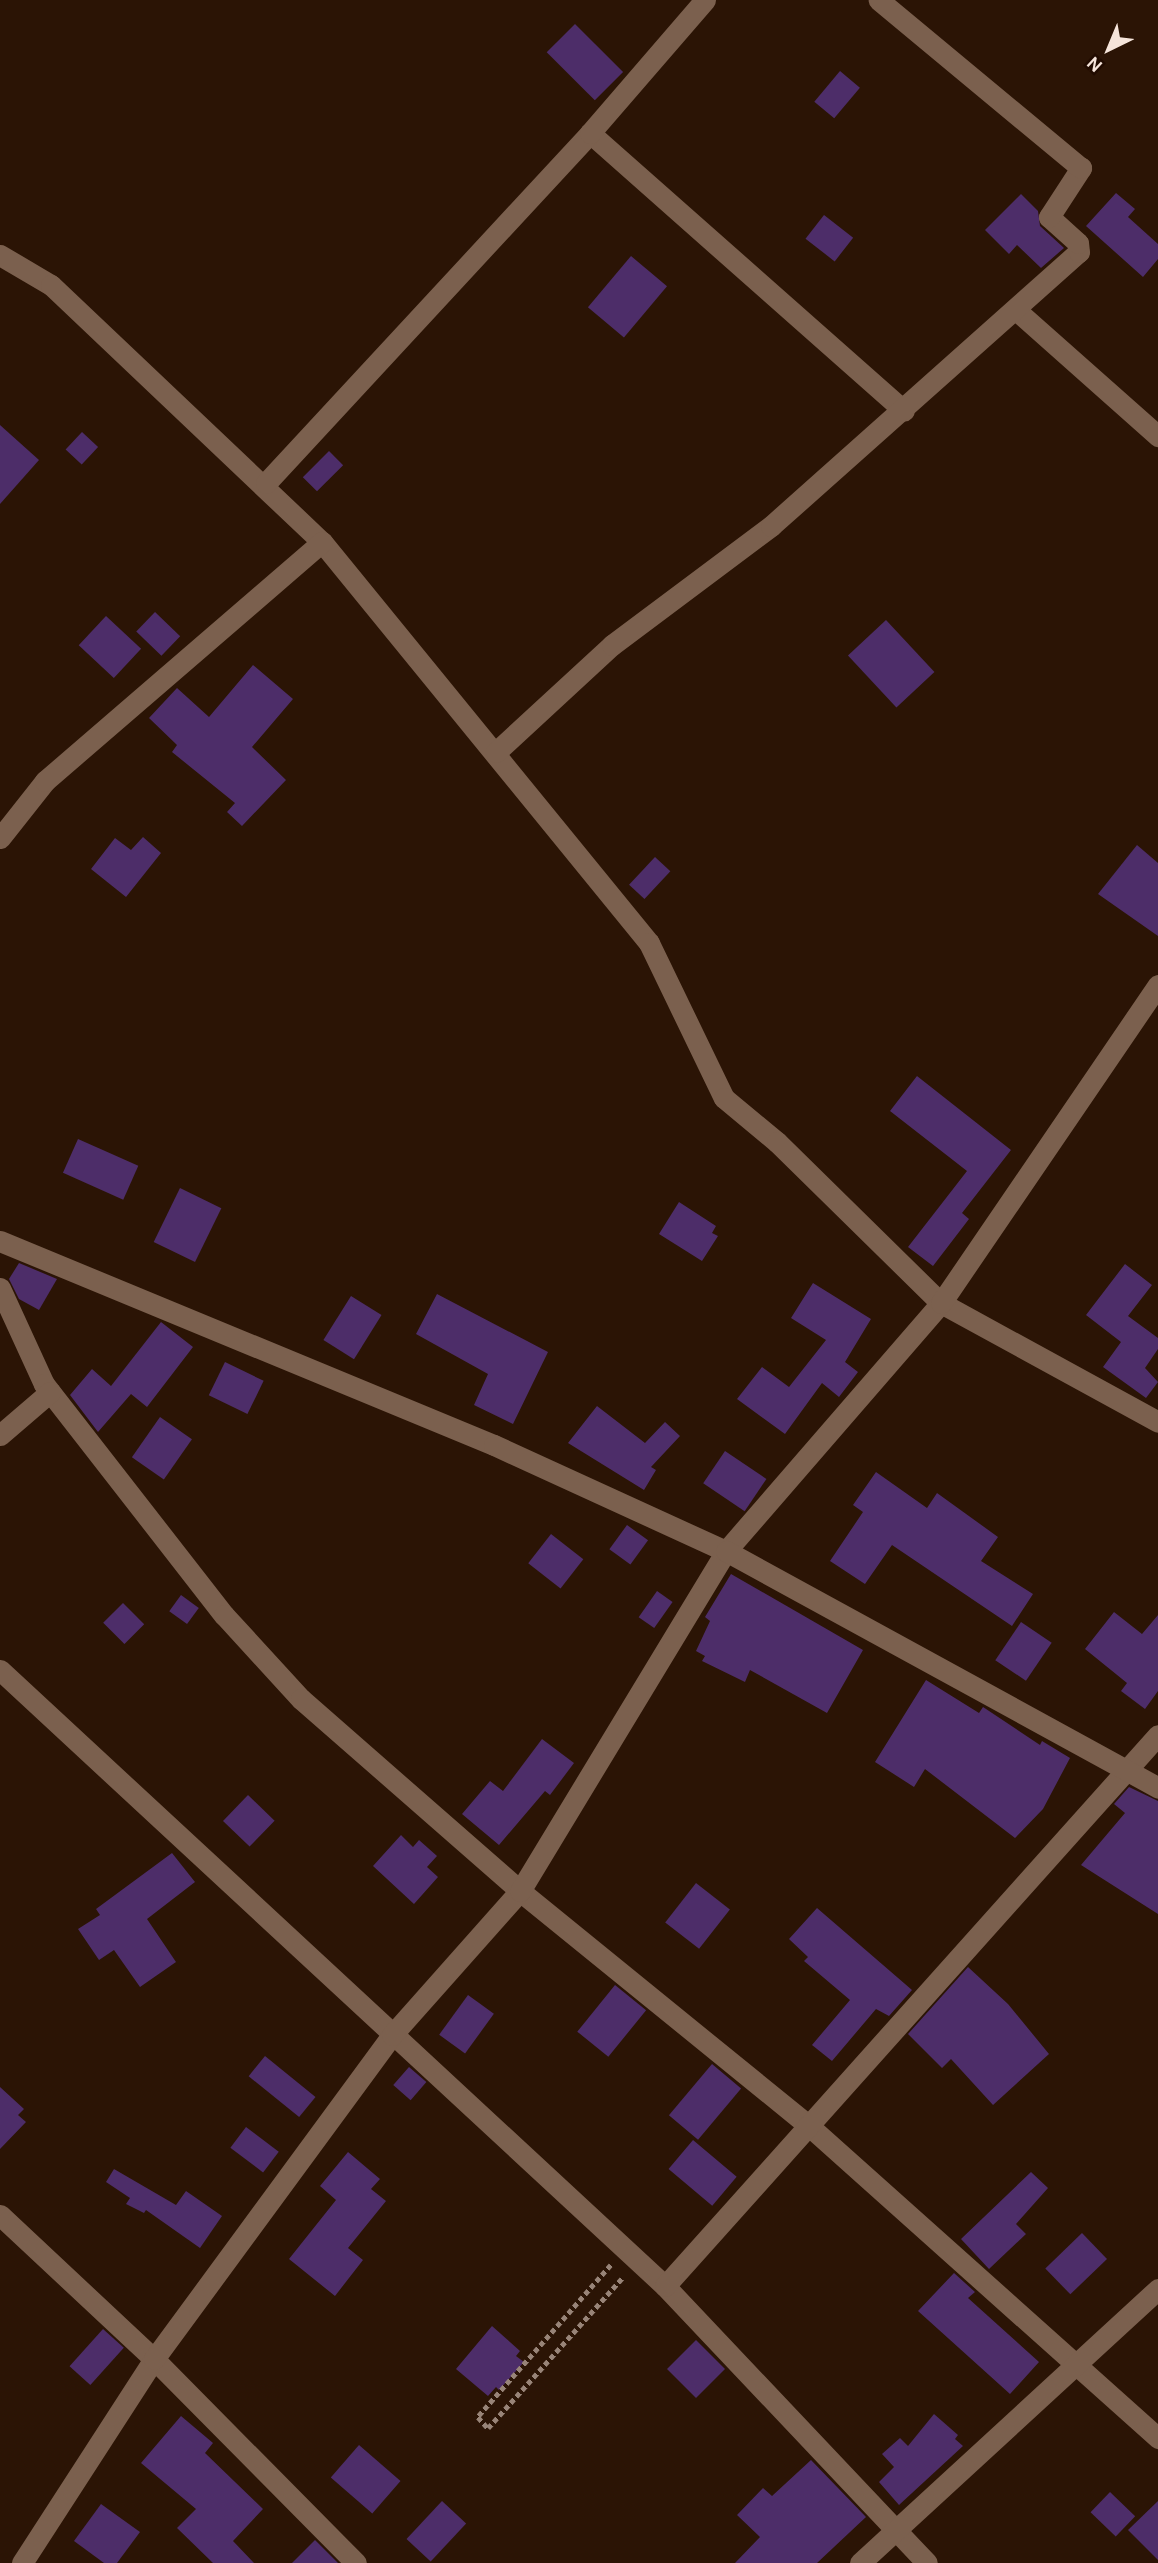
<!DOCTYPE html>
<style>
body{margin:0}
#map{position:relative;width:1158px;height:2563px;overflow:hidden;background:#2b1405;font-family:Karla,sans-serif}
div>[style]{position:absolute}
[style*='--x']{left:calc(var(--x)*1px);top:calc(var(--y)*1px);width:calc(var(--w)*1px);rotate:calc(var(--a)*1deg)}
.building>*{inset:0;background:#4d2d69;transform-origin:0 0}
.path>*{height:4.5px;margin-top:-2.25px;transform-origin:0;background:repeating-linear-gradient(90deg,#988478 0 5px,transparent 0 8.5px)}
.street>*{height:21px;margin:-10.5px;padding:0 10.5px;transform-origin:10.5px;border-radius:10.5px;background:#7b604e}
.secondary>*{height:21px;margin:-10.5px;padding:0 10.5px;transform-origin:10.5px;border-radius:10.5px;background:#7b604e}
span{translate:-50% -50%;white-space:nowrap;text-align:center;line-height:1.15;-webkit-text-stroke:7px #210b00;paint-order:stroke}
.north{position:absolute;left:1074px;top:14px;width:70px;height:70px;-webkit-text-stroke:5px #210b00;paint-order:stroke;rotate:223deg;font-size:19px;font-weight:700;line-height:28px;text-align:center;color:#f6e5db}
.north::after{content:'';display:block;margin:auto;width:24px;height:32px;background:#f6e5db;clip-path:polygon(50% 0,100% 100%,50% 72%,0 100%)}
</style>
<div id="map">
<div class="building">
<div style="left:575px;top:24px;width:68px;height:40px;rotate:45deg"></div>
<div style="left:840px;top:71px;width:26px;height:40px;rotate:40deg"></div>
<div style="clip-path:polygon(1116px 193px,1135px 209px,1128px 217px,1158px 244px,1158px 259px,1143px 277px,1086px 226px)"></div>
<div style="clip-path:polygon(1021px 194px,1038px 211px,1040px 226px,1064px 248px,1041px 268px,1017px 245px,1009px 254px,985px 230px)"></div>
<div style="left:824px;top:215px;width:37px;height:30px;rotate:38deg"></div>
<div style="left:631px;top:256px;width:47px;height:67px;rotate:40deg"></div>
<div style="clip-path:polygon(0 425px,39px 460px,0 504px)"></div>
<div style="left:82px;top:432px;width:22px;height:24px;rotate:43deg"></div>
<div style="left:329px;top:451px;width:20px;height:37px;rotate:45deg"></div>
<div style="left:155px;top:612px;width:35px;height:27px;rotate:44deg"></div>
<div style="left:106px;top:616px;width:48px;height:40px;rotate:43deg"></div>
<div style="left:886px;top:620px;width:71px;height:52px;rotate:47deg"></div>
<div style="clip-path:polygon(253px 665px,293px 699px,252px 747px,286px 780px,242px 826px,227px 812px,235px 803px,172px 752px,177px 745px,149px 718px,177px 688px,209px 717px)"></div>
<div style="clip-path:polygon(143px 837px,161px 853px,126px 897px,91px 869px,115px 838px,131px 850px)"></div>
<div style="clip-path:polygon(1137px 845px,1158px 863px,1158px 936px,1098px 894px)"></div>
<div style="left:655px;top:857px;width:21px;height:38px;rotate:43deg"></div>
<div style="clip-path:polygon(917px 1076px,1011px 1150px,962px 1213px,969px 1219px,933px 1266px,908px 1247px,967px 1171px,890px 1111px)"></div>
<div style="left:78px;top:1139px;width:66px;height:37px;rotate:24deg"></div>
<div style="left:180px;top:1188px;width:46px;height:60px;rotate:26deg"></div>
<div style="clip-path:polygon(679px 1202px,716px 1226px,712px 1233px,718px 1236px,702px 1261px,659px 1234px)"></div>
<div style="clip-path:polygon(19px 1263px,57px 1279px,39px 1310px,19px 1299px,9px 1279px)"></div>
<div style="clip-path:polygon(1125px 1264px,1152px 1285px,1128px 1316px,1158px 1338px,1158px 1349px,1145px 1368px,1158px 1382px,1146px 1398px,1103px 1367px,1121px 1342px,1086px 1315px)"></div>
<div style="clip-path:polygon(813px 1283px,871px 1319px,845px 1362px,858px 1372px,839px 1397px,822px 1383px,785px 1434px,737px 1399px,762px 1367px,789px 1387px,826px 1340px,791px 1318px)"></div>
<div style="clip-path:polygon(437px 1294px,548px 1352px,513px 1424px,474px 1405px,488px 1374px,416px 1334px)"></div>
<div style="left:351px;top:1296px;width:36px;height:52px;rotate:32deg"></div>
<div style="clip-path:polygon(161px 1322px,193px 1347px,147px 1407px,131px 1394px,98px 1432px,70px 1395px,92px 1369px,111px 1386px)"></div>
<div style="left:225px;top:1362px;width:43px;height:37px;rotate:26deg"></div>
<div style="clip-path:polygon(597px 1406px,645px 1443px,665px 1422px,680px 1436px,651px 1467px,656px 1470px,644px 1490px,568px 1443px)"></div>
<div style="left:160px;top:1417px;width:39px;height:49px;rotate:35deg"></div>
<div style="left:725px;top:1451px;width:50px;height:39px;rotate:34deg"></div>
<div style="clip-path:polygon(876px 1472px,927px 1508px,937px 1493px,998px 1537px,981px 1561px,1033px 1594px,1012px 1626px,892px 1545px,865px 1584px,830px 1561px,863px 1512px,853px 1505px)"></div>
<div style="left:627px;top:1525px;width:26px;height:30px;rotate:36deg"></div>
<div style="left:551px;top:1534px;width:41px;height:37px;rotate:38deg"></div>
<div style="clip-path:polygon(731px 1574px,863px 1650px,827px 1713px,750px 1670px,745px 1682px,702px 1661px,705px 1656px,696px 1651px,710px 1621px,705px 1617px)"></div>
<div style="left:657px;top:1591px;width:19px;height:32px;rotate:35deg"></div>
<div style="left:181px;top:1595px;width:22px;height:20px;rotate:36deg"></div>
<div style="left:123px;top:1603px;width:30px;height:28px;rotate:45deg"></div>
<div style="clip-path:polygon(1114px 1612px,1142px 1634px,1158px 1615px,1158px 1691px,1145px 1709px,1121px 1691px,1127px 1683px,1085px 1649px)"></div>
<div style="left:1021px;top:1622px;width:37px;height:46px;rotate:34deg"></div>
<div style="clip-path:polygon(926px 1680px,979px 1713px,983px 1707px,1040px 1745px,1042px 1741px,1070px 1758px,1043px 1809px,1015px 1838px,925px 1769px,914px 1787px,875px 1762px)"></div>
<div style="clip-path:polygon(542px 1739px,574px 1763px,550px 1795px,545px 1791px,499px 1845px,462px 1814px,490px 1781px,503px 1791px)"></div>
<div style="clip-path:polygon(1129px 1787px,1158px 1801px,1158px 1914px,1081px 1865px,1125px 1813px,1114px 1804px)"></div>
<div style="left:248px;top:1795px;width:37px;height:36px;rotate:44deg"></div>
<div style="clip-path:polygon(401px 1835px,413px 1847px,419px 1840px,437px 1856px,427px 1867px,438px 1877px,414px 1904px,373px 1866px)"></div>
<div style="clip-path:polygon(172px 1853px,195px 1882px,147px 1919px,176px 1962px,140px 1987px,114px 1950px,99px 1960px,78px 1929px,100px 1915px,96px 1909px)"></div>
<div style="left:696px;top:1883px;width:43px;height:50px;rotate:38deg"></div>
<div style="clip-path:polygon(817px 1908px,912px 1990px,889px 2016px,876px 2009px,832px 2061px,812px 2045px,850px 2000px,804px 1961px,808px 1957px,789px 1939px)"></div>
<div style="clip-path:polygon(968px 1967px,1008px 2004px,1049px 2054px,993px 2105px,951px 2059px,942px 2068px,908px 2034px)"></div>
<div style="left:615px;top:1985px;width:40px;height:60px;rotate:39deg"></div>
<div style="left:468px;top:1995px;width:32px;height:49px;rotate:36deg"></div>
<div style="left:265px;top:2056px;width:65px;height:26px;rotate:39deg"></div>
<div style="left:712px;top:2064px;width:38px;height:67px;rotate:40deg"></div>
<div style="left:409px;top:2067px;width:23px;height:24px;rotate:41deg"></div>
<div style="clip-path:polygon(0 2087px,24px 2109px,18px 2115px,26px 2122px,0 2149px)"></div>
<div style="left:246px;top:2127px;width:41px;height:26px;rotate:37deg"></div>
<div style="left:693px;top:2140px;width:57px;height:38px;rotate:40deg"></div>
<div style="clip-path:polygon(348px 2152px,380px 2179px,371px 2189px,386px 2201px,348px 2248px,363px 2260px,335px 2296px,289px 2259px,336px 2200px,320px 2186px)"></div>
<div style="clip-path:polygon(114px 2169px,176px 2205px,186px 2191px,222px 2216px,200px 2248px,146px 2210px,144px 2213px,126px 2204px,130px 2198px,106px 2182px)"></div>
<div style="clip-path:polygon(1031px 2172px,1048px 2188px,1016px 2224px,1026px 2234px,989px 2269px,961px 2239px)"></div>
<div style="left:1082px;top:2233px;width:36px;height:51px;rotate:46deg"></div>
<div style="clip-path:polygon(954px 2273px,975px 2292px,968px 2298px,1039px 2362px,1010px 2394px,918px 2311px)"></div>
<div style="clip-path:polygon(492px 2326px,520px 2351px,516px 2356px,524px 2362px,499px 2390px,496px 2387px,488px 2396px,456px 2369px)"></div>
<div style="left:103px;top:2329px;width:28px;height:50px;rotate:42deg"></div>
<div style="left:696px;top:2340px;width:41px;height:41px;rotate:45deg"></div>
<div style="clip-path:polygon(934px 2414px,958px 2435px,955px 2439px,963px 2446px,899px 2505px,879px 2482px,894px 2467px,882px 2454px,900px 2438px,908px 2446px)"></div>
<div style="clip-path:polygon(181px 2416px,213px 2443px,205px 2453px,263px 2509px,233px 2541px,254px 2563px,213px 2563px,177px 2528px,196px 2509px,141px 2463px)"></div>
<div style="left:359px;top:2445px;width:55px;height:43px;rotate:41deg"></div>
<div style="clip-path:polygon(811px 2460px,866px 2517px,817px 2563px,735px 2563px,760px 2537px,737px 2515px,763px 2488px,772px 2496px)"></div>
<div style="left:1110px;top:2492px;width:35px;height:28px;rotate:44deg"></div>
<div style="left:442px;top:2501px;width:33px;height:52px;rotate:43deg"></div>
<div style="clip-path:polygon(1158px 2501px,1158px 2560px,1128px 2530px)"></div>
<div style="clip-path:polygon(101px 2504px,140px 2532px,117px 2563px,104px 2563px,74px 2541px)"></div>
<div style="clip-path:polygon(315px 2540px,338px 2563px,292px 2563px)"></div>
</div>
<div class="path">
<div style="--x:611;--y:2265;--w:202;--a:131.2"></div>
<div style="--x:478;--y:2417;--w:15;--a:48"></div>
<div style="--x:488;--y:2428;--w:203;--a:-48.2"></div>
</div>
<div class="street">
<div style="--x:590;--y:133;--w:419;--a:41.5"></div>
<div style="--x:0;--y:255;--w:59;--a:30.5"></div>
<div style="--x:51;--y:285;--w:373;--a:43.5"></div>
<div style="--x:322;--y:542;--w:517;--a:50.8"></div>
<div style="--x:649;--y:943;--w:172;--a:64.2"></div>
<div style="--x:724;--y:1098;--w:69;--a:39.7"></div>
<div style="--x:777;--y:1142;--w:230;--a:44.5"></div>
<div style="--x:941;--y:1303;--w:247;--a:28.7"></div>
<div style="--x:1016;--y:310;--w:190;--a:41.6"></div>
<div style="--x:266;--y:483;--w:477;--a:-47.2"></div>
<div style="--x:590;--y:133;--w:176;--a:-49.2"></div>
<div style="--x:496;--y:752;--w:158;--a:-42.7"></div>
<div style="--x:612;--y:645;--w:199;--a:-36.8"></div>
<div style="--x:771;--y:526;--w:412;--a:-41.7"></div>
<div style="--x:1079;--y:252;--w:9;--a:-96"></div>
<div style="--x:1078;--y:243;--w:39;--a:-138"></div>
<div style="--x:1049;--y:217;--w:59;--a:-56.9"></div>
<div style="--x:1081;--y:168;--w:263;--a:-140.3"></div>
<div style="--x:0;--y:838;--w:73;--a:-51.7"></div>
<div style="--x:45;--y:781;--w:366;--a:-40.8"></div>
<div style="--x:0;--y:1288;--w:106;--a:65.4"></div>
<div style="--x:44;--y:1384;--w:293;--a:52.1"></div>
<div style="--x:224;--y:1615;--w:114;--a:47.5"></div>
<div style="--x:301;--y:1699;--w:291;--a:41.2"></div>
<div style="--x:520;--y:1891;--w:371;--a:39.1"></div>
<div style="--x:808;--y:2125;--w:470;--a:41.8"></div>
<div style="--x:0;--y:1435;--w:66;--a:-40.7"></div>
<div style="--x:0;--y:1670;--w:906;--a:42.81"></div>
<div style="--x:665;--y:2286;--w:381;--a:46.6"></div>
<div style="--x:0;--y:2215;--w:211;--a:43.1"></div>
<div style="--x:154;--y:2359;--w:287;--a:45.3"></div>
<div style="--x:665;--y:2286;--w:739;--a:-48.18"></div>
<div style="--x:22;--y:2563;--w:243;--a:-57.1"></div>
<div style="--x:154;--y:2359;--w:402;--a:-53.7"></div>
<div style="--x:392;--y:2035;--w:193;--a:-48.4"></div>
<div style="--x:520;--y:1891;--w:398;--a:-58.8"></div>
<div style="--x:726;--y:1551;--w:328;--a:-49.1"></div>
<div style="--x:941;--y:1303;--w:385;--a:-55.7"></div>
<div style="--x:860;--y:2563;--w:405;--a:-42.6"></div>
</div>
<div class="secondary">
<div style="--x:0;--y:1241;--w:534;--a:22.44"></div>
<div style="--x:494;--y:1445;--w:255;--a:24.6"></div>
<div style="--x:726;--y:1551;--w:493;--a:28.7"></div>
</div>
<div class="north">N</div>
</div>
